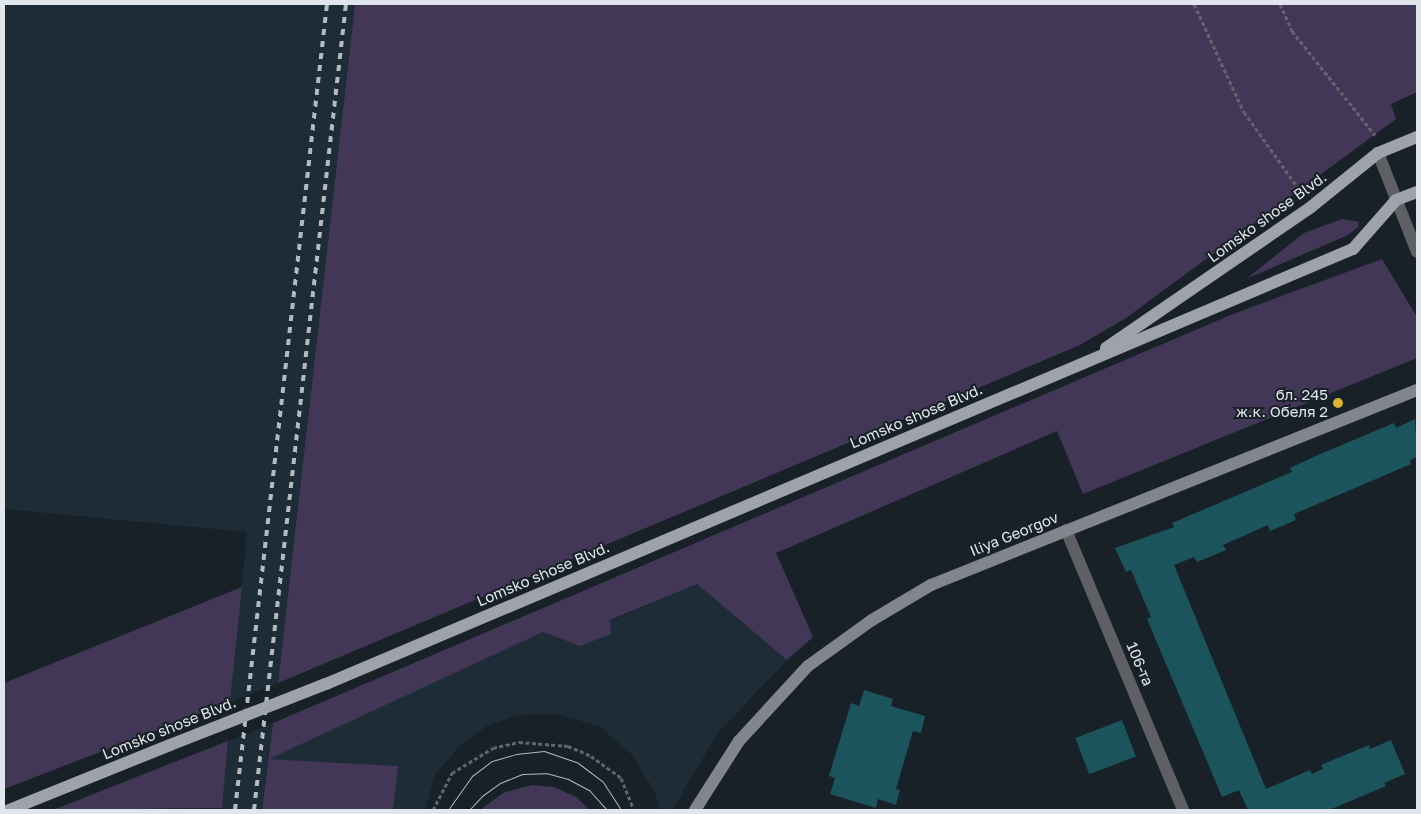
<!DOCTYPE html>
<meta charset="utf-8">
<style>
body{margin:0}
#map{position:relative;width:1421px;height:814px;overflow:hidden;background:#182127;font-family:"Golos Text",sans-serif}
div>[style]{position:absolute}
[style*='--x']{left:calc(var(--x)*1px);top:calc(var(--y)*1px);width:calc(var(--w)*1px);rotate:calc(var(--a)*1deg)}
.built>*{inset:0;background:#1d2c36}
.green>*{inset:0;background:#433758}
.building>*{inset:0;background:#1c545e;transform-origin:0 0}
.path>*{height:3px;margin-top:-1.5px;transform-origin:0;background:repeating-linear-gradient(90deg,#5e666c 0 4px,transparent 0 6.5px)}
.street>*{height:12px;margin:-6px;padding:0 6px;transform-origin:6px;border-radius:6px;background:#5f6065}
.secondary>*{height:12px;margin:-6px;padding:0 6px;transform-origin:6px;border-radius:6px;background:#83858d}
.primary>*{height:12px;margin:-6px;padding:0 6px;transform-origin:6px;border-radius:6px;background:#9fa2ac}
.tram>*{height:1px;margin:-0.5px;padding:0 0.5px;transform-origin:0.5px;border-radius:0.5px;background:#b4bac0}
.rail>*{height:4px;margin-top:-2px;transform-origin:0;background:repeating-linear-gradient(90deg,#b4bac0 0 6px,transparent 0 12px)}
.primary-bridge>*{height:12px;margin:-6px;padding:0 6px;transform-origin:6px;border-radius:6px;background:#9fa2ac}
.dots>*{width:14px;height:14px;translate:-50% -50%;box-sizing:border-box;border:2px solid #182127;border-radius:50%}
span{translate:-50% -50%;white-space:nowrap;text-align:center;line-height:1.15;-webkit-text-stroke:4px #182127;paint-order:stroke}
.street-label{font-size:15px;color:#e0e6eb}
.poi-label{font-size:15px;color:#e0e6eb}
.right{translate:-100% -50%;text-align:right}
.frame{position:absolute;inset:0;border:5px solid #e0e6eb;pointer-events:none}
</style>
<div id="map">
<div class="built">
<div style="clip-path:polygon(4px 4px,355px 4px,278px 683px,230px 702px,247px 532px,4px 509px)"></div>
<div style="clip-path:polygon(697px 584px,787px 660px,718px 733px,672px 810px,660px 810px,654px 790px,631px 754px,599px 726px,556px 714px,518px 715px,488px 725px,461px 745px,435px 774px,425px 810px,393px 810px,397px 766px,268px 759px,262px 810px,216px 810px,222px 808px,228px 741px,273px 723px,268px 758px,543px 632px,580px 646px,610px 621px)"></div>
</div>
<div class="green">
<div style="clip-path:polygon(355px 4px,1417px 4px,1417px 92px,1391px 104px,1396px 119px,1126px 318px,1080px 345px,278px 683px)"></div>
<div style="clip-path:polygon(1342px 219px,1359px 222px,1358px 227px,1348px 235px,1246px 279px,1304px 233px)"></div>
<div style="clip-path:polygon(1382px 259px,1417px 317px,1417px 358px,1083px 494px,1057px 431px,776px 553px,813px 637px,787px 660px,697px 584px,610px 620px,611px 634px,580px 646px,543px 632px,269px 759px,398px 766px,393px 810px,262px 810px,273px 723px,1233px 314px)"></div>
<div style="clip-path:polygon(242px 587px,230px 702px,4px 789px,4px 683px)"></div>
<div style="clip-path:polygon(228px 741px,222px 808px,53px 810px,177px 761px)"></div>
<div style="clip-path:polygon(532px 785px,554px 787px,576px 797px,590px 810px,480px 810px,503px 793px)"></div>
</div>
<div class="building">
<div style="clip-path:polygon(1415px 419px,1417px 457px,1410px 460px,1411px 464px,1294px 514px,1296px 520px,1270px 531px,1268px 525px,1223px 545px,1226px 550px,1197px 562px,1194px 557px,1174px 565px,1266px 789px,1310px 770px,1312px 774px,1323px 769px,1321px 765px,1369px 745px,1370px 749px,1391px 740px,1405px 774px,1384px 783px,1386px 786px,1329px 810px,1248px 810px,1239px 790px,1222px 797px,1147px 619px,1151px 617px,1131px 570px,1126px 572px,1115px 548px,1174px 527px,1172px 523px,1292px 472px,1290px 468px,1318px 455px,1394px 423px,1396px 428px)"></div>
<div style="clip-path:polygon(864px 690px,893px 699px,891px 706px,925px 716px,921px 733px,913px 731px,896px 789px,900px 790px,896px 805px,878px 799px,876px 808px,830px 794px,835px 778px,829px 776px,851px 703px,859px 706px)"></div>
<div style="left:1122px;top:720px;width:39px;height:50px;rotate:69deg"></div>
</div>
<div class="path">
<div style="--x:1194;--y:4;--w:119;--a:65.2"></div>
<div style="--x:1244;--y:112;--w:98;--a:54.5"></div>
<div style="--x:1280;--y:4;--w:30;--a:66"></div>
<div style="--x:1292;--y:31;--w:133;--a:51.4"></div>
<div style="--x:433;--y:810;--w:42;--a:-62.8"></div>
<div style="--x:452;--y:773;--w:48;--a:-31.4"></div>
<div style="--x:493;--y:748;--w:27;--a:-13"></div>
<div style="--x:519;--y:742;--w:49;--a:4.7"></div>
<div style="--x:568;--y:746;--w:25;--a:23"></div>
<div style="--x:591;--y:756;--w:37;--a:36"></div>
<div style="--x:621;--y:778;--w:35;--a:68"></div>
</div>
<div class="street">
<div style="--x:1378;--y:153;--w:106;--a:68.5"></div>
<div style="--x:1066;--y:530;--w:303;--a:67.3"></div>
</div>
<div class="secondary">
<div style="--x:695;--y:810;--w:82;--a:-57.5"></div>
<div style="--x:739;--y:741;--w:102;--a:-47.4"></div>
<div style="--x:808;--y:666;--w:79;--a:-35.7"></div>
<div style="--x:872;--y:620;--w:69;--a:-30.7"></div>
<div style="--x:931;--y:585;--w:524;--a:-21.86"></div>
</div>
<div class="primary">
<div style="--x:1106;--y:348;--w:249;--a:-34.5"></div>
<div style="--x:1311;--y:207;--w:86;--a:-38.9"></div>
<div style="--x:1378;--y:153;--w:42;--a:-22.3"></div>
<div style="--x:326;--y:684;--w:1115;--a:-22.96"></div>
<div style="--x:1353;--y:249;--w:65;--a:-48.7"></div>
<div style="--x:1396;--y:200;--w:22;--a:-21"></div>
<div style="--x:9;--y:810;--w:174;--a:-22"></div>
</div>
<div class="tram">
<div style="--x:448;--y:810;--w:42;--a:-54.8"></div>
<div style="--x:472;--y:776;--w:25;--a:-37"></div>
<div style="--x:492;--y:761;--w:25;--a:-16"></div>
<div style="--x:516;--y:754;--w:28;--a:-6"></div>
<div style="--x:544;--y:751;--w:36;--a:19"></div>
<div style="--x:578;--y:763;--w:31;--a:37"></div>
<div style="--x:603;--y:782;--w:33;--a:57"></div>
<div style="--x:469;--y:810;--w:19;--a:-47"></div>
<div style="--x:482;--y:796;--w:22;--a:-36"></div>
<div style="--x:500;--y:783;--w:24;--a:-22"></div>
<div style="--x:522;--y:774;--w:24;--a:-2"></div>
<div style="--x:546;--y:773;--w:23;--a:15"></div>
<div style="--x:568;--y:779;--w:24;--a:28"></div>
<div style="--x:589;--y:790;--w:27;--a:48"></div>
</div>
<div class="rail">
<div style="--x:235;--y:810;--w:811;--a:-83.49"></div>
<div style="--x:254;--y:810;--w:811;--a:-83.49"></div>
</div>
<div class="primary-bridge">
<div style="--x:170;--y:745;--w:168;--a:-21.4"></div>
</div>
<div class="dots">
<div style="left:1338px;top:403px;background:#d8b434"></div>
</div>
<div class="street-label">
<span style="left:1267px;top:217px;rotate:-36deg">Lomsko shose Blvd.</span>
<span style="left:916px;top:416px;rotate:-23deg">Lomsko shose Blvd.</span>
<span style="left:1014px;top:534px;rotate:-22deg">Iliya Georgov</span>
<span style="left:543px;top:574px;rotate:-23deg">Lomsko shose Blvd.</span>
<span style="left:1140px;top:664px;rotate:67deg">106-та</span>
<span style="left:169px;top:728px;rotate:-22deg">Lomsko shose Blvd.</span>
</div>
<div class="poi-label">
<span class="right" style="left:1328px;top:403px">бл. 245<br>ж.к. Обеля 2</span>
</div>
<div class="frame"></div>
</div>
